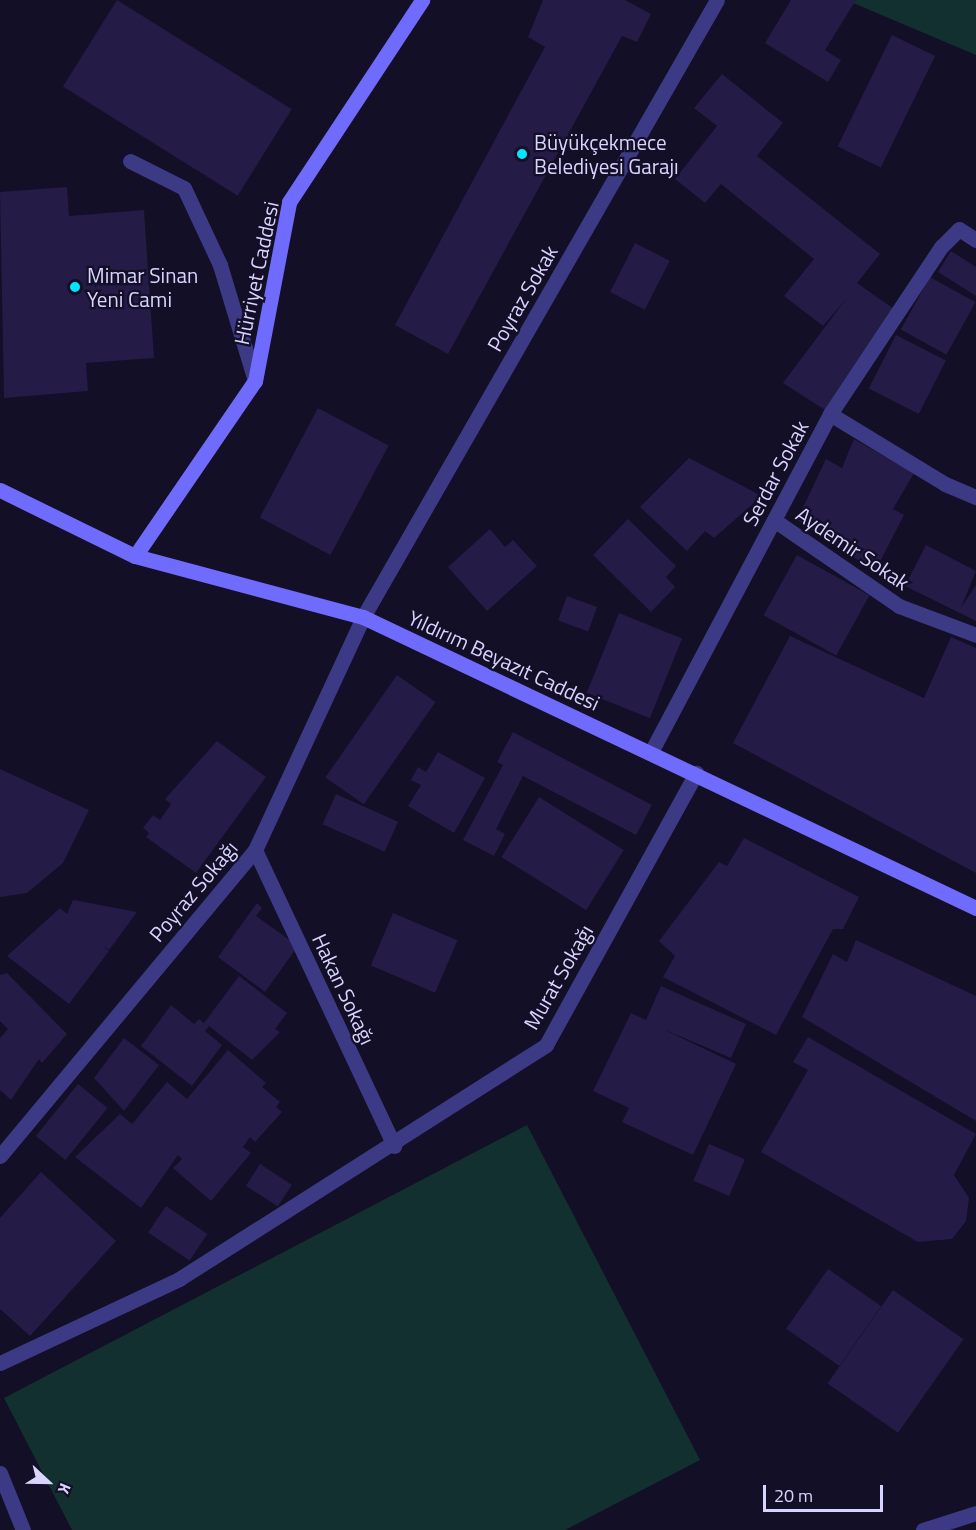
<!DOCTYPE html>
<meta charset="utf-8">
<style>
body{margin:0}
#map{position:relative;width:976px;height:1530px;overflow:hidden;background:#130f26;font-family:"Titillium Web",sans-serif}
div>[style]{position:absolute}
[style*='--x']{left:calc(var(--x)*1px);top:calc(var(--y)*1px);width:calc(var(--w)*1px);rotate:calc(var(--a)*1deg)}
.green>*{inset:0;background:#12302f}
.building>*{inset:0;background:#241b47;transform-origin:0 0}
.minor>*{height:15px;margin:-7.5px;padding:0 7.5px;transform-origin:7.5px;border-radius:7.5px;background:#3d3a85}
.secondary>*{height:15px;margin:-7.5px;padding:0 7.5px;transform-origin:7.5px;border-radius:7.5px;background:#6f6bff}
.dots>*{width:16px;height:16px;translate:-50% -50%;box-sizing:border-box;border:3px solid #130f26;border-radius:50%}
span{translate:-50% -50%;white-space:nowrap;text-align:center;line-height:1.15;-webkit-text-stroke:4.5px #130f26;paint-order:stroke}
.poi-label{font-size:21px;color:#d9d4ff}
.left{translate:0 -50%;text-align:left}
.street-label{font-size:21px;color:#d9d4ff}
.north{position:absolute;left:18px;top:1452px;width:60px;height:60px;-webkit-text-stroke:4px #130f26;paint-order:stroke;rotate:112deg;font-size:16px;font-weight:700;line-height:24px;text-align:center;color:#d9d4ff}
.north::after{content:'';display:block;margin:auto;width:21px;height:27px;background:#d9d4ff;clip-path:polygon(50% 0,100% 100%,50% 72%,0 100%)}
.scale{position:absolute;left:763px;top:1485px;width:120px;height:27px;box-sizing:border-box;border:3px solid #d9d4ff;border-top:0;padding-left:8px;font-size:18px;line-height:21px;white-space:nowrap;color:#d9d4ff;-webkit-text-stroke:4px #130f26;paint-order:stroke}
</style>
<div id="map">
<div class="green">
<div style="clip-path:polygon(846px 0,976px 0,976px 55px)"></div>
<div style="clip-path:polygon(527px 1125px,700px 1460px,565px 1530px,72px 1530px,4px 1398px)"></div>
</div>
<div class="building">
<div style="left:117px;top:0;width:206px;height:102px;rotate:32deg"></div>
<div style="clip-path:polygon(543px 0,625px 0,651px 14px,637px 42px,622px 36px,448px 354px,395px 325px,545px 47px,528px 37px)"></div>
<div style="clip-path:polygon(791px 0,856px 0,825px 50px,841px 60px,828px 82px,765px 43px)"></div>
<div style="left:892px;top:35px;width:48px;height:124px;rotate:26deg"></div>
<div style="clip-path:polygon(722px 74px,783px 123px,757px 156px,880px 254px,857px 283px,894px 309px,825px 410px,783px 383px,846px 299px,823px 326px,784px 296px,814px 259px,721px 184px,705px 203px,675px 179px,717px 126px,694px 108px)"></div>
<div style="clip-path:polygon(67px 187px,69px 216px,144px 210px,154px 358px,86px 363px,88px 391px,4px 398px,0 192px)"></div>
<div style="left:635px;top:243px;width:39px;height:55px;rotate:27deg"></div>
<div style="clip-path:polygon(951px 251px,976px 267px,976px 296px,938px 272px)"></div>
<div style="left:930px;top:277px;width:52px;height:60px;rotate:29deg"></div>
<div style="left:896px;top:335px;width:56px;height:60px;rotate:27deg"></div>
<div style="left:318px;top:408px;width:80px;height:124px;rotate:28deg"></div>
<div style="clip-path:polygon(854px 439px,914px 473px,893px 509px,904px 515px,875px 571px,797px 520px,826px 459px,842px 468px)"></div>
<div style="clip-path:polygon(689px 458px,762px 496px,714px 538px,705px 531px,687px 551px,640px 507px)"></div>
<div style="clip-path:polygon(628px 519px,676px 566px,666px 577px,675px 587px,651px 612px,593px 555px)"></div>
<div style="clip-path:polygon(490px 529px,505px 547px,513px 540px,537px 566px,487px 611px,448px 567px)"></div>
<div style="clip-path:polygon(926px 545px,976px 571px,961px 608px,976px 585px,976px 621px,905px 586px)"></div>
<div style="left:797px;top:555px;width:83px;height:69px;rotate:29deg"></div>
<div style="left:567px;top:596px;width:32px;height:26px;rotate:20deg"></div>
<div style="left:619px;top:613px;width:68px;height:86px;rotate:22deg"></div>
<div style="clip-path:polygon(790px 636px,924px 698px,951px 637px,976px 648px,976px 873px,733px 743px)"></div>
<div style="left:397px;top:675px;width:47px;height:125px;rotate:35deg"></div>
<div style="clip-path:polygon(513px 732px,652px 805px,636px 835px,523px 776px,496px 829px,505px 834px,494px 856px,463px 840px,503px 765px,497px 762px)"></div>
<div style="clip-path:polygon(217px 741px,266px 777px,196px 873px,146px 837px,149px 833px,143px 828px,153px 815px,160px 820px,171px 804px,165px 799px)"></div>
<div style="clip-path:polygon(438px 752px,485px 778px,454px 833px,408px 806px,421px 785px,411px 780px,418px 767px,426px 772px)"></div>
<div style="clip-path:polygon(0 769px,89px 810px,63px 863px,27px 893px,0 897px)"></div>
<div style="left:336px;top:794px;width:68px;height:33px;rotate:24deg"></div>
<div style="left:539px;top:797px;width:100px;height:71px;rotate:32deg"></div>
<div style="clip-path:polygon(744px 838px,859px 897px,843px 929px,833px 929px,776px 1035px,663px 977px,675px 956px,659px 941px,719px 862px,727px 866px)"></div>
<div style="clip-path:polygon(73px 900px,137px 912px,109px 950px,102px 945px,109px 951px,69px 1004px,7px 956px,60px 908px,67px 914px)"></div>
<div style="clip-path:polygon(257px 903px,262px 908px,256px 916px,298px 946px,265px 992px,218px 957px)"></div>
<div style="left:393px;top:913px;width:70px;height:57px;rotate:23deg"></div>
<div style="clip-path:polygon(856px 940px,976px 996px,976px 1121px,802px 1017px,833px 954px,847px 962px)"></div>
<div style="clip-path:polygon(7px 973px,67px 1034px,42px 1063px,39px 1059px,11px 1100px,0 1090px,0 1038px,8px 1029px,0 1021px,0 975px)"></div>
<div style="clip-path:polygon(239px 976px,287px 1013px,275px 1029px,280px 1032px,252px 1060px,209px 1026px,205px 1031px,222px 1045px,192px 1086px,141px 1046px,171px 1005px,194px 1024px,199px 1019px,204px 1023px)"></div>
<div style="clip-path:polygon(661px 986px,746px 1024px,731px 1058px,663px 1029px,736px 1064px,693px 1155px,622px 1122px,629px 1108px,593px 1091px,631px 1013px,646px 1020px)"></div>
<div style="clip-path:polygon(808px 1037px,976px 1134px,954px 1175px,969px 1198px,966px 1221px,952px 1239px,918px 1242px,761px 1152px,808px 1070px,793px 1062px)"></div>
<div style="clip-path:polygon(124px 1038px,159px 1065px,124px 1111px,94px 1078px)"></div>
<div style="clip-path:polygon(228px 1050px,266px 1083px,262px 1087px,280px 1102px,276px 1107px,282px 1112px,255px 1142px,250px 1137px,243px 1147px,251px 1153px,211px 1201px,173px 1168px,182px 1159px,178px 1155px,141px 1208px,75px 1157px,120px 1114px,132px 1124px,167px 1082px,187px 1099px)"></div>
<div style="left:78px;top:1084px;width:38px;height:67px;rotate:39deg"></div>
<div style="left:709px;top:1144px;width:39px;height:40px;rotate:23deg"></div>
<div style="left:260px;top:1164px;width:38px;height:26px;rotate:33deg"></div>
<div style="clip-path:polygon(41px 1172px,116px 1241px,30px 1336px,0 1309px,0 1218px)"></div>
<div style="left:166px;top:1206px;width:50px;height:32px;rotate:34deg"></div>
<div style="left:828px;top:1269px;width:65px;height:73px;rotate:35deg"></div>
<div style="left:893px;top:1290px;width:86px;height:114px;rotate:35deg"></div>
</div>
<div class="minor">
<div style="--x:130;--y:161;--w:60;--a:26.6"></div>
<div style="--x:184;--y:188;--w:85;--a:64.9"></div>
<div style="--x:220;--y:265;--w:121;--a:73.2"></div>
<div style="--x:830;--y:414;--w:135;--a:31.3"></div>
<div style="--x:945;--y:484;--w:34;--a:23"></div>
<div style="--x:774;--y:520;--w:152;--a:34.5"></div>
<div style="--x:899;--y:606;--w:82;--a:20.6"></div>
<div style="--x:651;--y:752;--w:382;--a:-62.1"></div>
<div style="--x:830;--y:414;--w:201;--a:-56.4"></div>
<div style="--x:941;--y:247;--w:25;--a:-45"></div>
<div style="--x:959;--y:229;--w:20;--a:33"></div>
<div style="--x:255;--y:850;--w:327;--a:64.8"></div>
<div style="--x:0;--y:1156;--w:398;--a:-50.2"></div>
<div style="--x:255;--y:850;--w:257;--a:-65.1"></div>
<div style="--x:363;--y:617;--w:711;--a:-60.16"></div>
<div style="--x:0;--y:1363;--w:198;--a:-25.1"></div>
<div style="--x:179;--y:1279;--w:435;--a:-32.5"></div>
<div style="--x:546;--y:1045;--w:311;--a:-61.1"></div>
<div style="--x:0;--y:1473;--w:61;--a:68"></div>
<div style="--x:923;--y:1530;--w:56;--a:-17.8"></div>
</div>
<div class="secondary">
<div style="--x:0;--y:490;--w:150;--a:26.1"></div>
<div style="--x:135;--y:556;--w:236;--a:15"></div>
<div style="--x:363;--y:617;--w:679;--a:25.39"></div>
<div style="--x:135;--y:556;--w:212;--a:-55.6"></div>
<div style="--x:255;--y:381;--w:182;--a:-79.2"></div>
<div style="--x:289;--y:202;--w:242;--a:-56.6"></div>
</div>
<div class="dots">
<div style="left:522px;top:154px;background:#00e5ff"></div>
<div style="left:75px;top:287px;background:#00e5ff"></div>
</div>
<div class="poi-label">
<span class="left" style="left:534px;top:154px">Büyükçekmece<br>Belediyesi Garajı</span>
<span class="left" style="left:87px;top:287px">Mimar Sinan<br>Yeni Cami</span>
</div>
<div class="street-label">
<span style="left:256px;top:273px;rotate:-78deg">Hürriyet Caddesi</span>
<span style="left:522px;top:298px;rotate:-60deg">Poyraz Sokak</span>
<span style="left:775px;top:473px;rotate:-62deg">Serdar Sokak</span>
<span style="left:853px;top:548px;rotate:34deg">Aydemir Sokak</span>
<span style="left:504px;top:660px;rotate:25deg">Yıldırım Beyazıt Caddesi</span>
<span style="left:193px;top:891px;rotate:-50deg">Poyraz Sokağı</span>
<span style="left:558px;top:977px;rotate:-60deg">Murat Sokağı</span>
<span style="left:344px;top:989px;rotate:65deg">Hakan Sokağı</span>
</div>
<div class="north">K</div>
<div class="scale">20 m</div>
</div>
